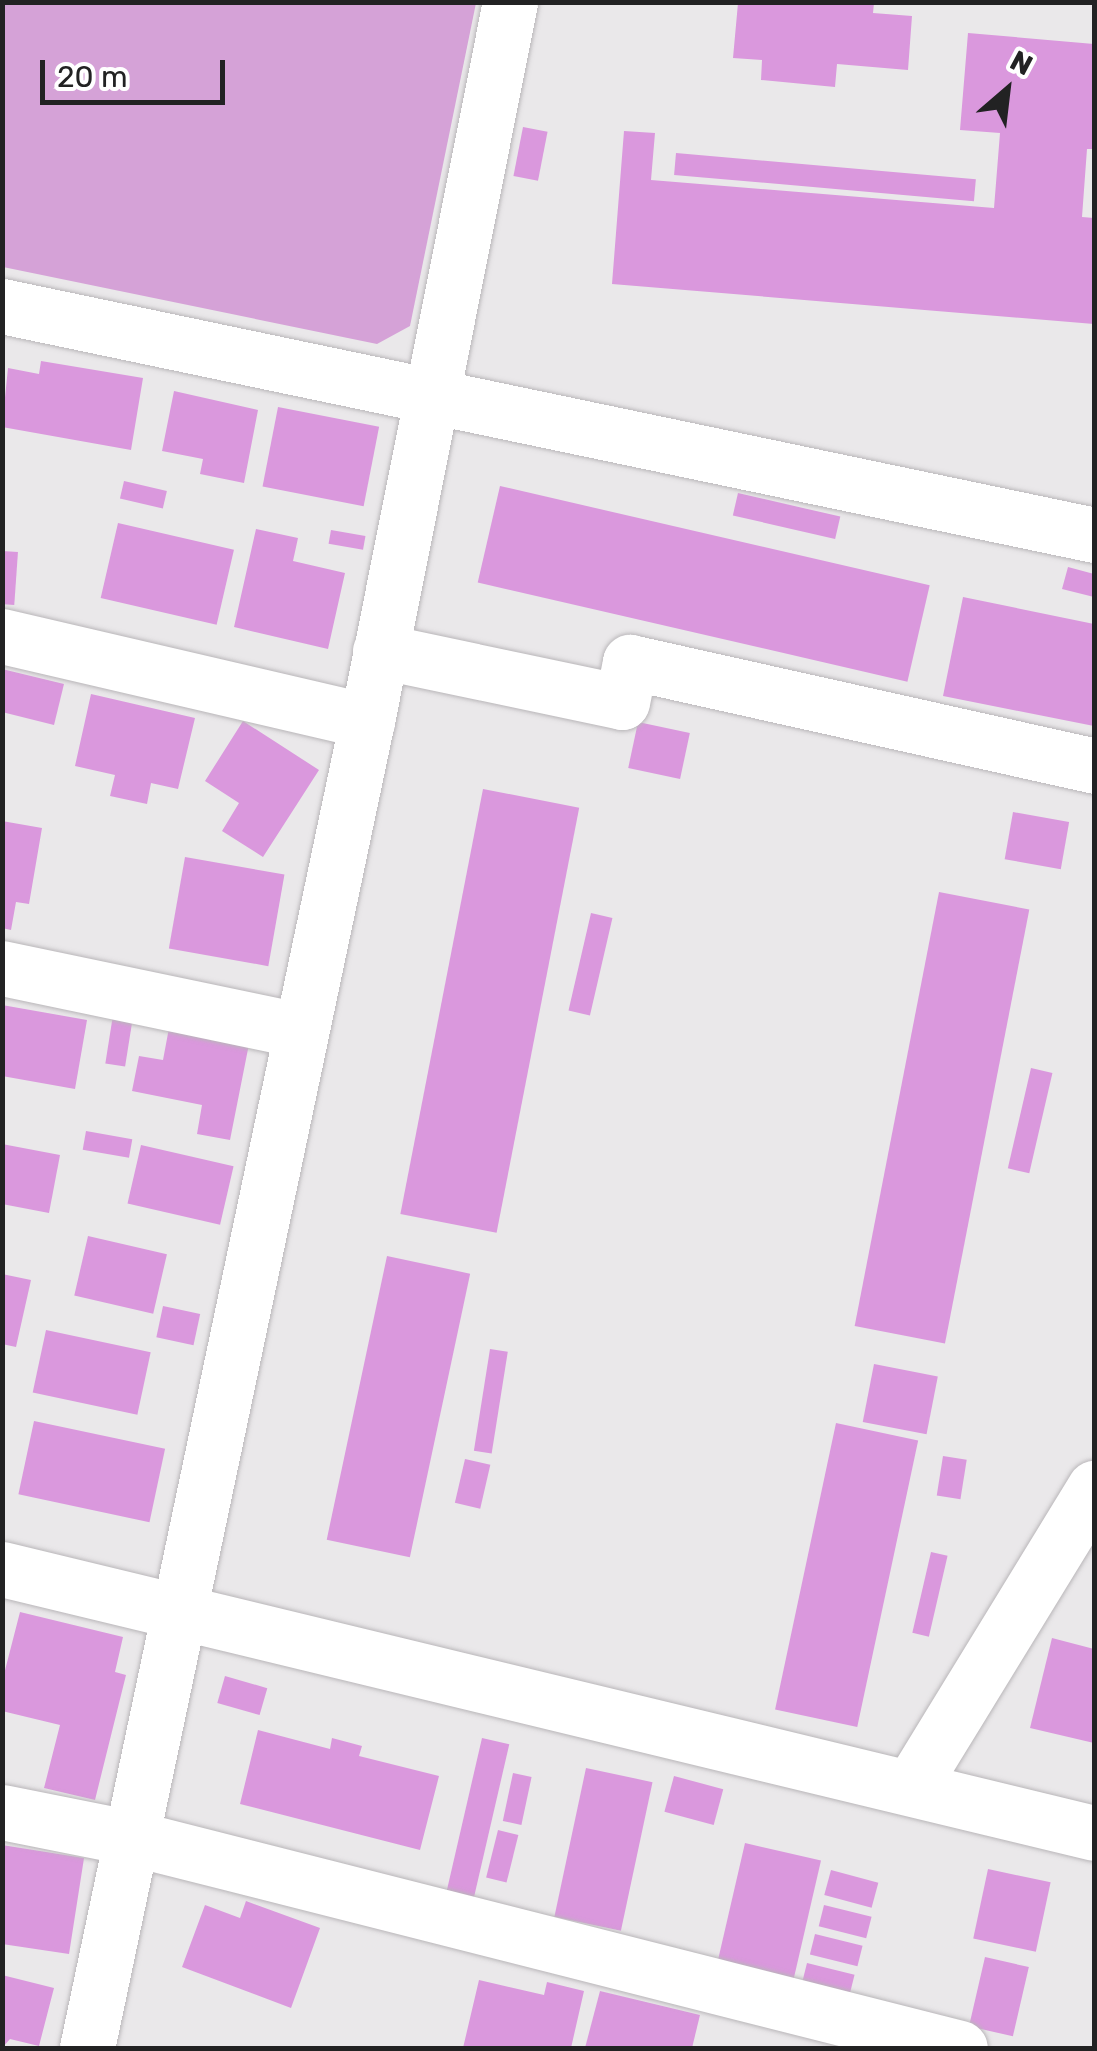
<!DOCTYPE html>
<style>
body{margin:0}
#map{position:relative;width:1097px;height:2051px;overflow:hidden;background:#eae8ea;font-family:Rubik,sans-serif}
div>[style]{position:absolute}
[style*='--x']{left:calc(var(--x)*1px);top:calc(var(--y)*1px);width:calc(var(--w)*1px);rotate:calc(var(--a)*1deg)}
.green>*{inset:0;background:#d5a2d7}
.building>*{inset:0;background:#da98dd;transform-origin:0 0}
.roads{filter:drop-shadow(0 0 2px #b9b6b9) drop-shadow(0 0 2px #b9b6b9)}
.minor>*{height:55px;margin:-27.5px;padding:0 27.5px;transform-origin:27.5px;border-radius:27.5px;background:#fff}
span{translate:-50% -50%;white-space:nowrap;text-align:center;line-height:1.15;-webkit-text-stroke:8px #fff;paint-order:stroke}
.frame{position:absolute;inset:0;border:5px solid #222223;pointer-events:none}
.north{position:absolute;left:957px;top:40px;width:100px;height:100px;-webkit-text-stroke:8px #fff;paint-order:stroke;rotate:28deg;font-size:28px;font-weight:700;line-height:40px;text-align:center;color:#222223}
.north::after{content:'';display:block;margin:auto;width:35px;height:45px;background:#222223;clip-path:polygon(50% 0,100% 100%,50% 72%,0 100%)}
.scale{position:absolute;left:40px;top:60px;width:185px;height:45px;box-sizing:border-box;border:5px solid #222223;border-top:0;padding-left:12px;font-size:30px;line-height:35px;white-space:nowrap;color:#222223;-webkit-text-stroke:8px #fff;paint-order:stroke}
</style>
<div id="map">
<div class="green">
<div style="clip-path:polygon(3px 2px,476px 3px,410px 326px,377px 344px,3px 267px)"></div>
</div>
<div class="building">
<div style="clip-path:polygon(738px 3px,874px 3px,873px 13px,912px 16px,908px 70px,837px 64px,835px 87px,761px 80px,762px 60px,733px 58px)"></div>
<div style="clip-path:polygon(968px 33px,1094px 44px,1094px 149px,1087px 149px,1082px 217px,1094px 218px,1094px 324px,612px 284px,624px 131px,655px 133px,651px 180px,994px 208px,1000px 133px,960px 130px)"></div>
<div style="left:523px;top:127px;width:25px;height:50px;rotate:11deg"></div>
<div style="left:676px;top:153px;width:301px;height:22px;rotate:5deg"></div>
<div style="clip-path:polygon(41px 361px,143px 378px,131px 450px,2px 427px,8px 368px,39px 374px)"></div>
<div style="clip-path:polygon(174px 391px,258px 410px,244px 483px,200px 474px,203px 459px,162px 451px)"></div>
<div style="left:278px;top:407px;width:103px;height:81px;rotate:11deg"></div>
<div style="left:124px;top:481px;width:44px;height:18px;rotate:13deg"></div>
<div style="left:500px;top:486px;width:441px;height:99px;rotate:13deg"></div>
<div style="left:738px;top:493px;width:105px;height:23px;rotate:13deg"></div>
<div style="left:118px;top:523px;width:119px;height:77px;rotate:13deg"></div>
<div style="clip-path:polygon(256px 529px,298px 538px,293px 561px,345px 573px,328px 649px,234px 627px)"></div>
<div style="left:331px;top:530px;width:35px;height:14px;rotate:10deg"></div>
<div style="left:2px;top:551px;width:16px;height:53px;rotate:4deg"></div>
<div style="clip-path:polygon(1068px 567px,1094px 574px,1094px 597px,1062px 589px)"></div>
<div style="clip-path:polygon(963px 597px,1094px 624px,1094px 726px,943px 696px)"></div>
<div style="clip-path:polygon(2px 669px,64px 684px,54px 725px,2px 712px)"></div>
<div style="clip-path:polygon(91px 694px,195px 718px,178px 789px,151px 783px,147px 804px,110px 796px,115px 775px,75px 766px)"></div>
<div style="clip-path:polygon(243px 721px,319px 770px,263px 857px,222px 831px,239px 803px,205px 781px)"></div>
<div style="left:638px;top:722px;width:53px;height:47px;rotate:12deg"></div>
<div style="left:483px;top:789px;width:98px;height:433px;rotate:11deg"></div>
<div style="left:1013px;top:812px;width:57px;height:48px;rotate:10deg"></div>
<div style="clip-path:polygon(2px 821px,42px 828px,29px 904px,16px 902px,11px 930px,2px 928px)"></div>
<div style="left:185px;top:857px;width:101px;height:93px;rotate:10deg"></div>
<div style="left:939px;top:892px;width:92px;height:442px;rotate:11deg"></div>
<div style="left:591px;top:913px;width:22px;height:100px;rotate:13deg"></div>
<div style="clip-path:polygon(2px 1005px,87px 1020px,75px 1089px,2px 1076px)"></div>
<div style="left:113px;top:1015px;width:20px;height:49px;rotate:9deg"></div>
<div style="clip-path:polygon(169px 1028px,249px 1044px,230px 1140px,197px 1134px,202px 1105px,132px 1091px,139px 1056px,163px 1060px)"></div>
<div style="left:1031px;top:1068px;width:22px;height:103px;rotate:13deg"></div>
<div style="left:86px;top:1131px;width:47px;height:19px;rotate:10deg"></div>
<div style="clip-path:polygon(2px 1144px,60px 1155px,49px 1213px,2px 1204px)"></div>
<div style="left:141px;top:1145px;width:95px;height:60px;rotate:13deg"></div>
<div style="left:88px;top:1236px;width:81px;height:61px;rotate:13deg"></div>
<div style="left:387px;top:1256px;width:85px;height:290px;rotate:12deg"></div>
<div style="clip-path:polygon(2px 1274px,31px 1280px,16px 1347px,2px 1344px)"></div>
<div style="left:163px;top:1306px;width:38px;height:32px;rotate:12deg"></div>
<div style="left:46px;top:1330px;width:107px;height:64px;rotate:12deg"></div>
<div style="left:490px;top:1349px;width:18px;height:103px;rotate:9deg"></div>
<div style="left:874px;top:1364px;width:65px;height:59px;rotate:11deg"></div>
<div style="left:34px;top:1421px;width:134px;height:75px;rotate:12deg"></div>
<div style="left:836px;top:1423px;width:84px;height:293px;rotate:12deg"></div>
<div style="left:943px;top:1456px;width:24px;height:40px;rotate:9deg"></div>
<div style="left:465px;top:1459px;width:26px;height:45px;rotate:13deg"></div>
<div style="left:931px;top:1552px;width:17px;height:83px;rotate:13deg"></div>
<div style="clip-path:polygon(20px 1612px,123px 1637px,115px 1672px,126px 1675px,95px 1800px,44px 1788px,60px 1725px,2px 1711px,2px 1682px)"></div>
<div style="clip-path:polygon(1052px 1638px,1094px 1649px,1094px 1743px,1030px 1728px)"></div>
<div style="left:225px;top:1676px;width:44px;height:28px;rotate:16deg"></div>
<div style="clip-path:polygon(258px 1730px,330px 1749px,332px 1738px,362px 1746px,359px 1756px,439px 1776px,420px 1850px,240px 1804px)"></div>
<div style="left:482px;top:1738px;width:28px;height:170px;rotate:13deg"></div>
<div style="left:586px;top:1768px;width:68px;height:152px;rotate:12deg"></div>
<div style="left:513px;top:1773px;width:19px;height:49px;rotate:12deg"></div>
<div style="left:674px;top:1776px;width:51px;height:37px;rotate:15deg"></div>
<div style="left:498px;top:1830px;width:21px;height:49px;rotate:14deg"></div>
<div style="left:745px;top:1843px;width:78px;height:128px;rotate:13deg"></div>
<div style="clip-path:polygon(2px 1845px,84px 1858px,69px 1954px,2px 1944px)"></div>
<div style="left:988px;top:1869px;width:64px;height:71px;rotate:12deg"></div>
<div style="left:831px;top:1870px;width:49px;height:26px;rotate:15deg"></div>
<div style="clip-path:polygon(246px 1901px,320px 1928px,291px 2008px,182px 1967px,205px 1905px,240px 1918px)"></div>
<div style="left:824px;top:1905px;width:49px;height:22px;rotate:14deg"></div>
<div style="left:815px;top:1934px;width:49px;height:21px;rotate:14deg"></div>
<div style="left:985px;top:1957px;width:45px;height:71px;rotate:13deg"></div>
<div style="left:807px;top:1963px;width:49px;height:22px;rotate:14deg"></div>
<div style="clip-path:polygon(2px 1975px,54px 1988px,39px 2046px,10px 2039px,2px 2048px)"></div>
<div style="clip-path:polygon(479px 1980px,544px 1995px,547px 1982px,584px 1991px,571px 2048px,463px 2048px)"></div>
<div style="clip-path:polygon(600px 1991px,700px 2015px,692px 2048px,585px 2048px)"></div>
</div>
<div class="roads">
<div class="minor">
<div style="--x:2;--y:306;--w:1116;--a:11.84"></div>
<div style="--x:2;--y:636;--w:375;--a:13.1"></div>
<div style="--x:380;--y:651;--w:247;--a:11.9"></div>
<div style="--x:622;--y:702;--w:41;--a:-78.7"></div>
<div style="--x:630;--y:662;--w:476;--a:12.6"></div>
<div style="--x:2;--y:968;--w:302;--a:11.8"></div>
<div style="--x:2;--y:1569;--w:1123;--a:13.59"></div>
<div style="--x:911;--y:1787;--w:351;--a:-58.5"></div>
<div style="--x:2;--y:1812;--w:133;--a:11.3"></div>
<div style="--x:132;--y:1838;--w:854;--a:14.23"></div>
<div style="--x:87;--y:2048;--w:1356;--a:-78.09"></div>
<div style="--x:367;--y:721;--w:733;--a:-78.75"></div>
</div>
</div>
<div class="frame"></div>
<div class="north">N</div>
<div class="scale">20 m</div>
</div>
